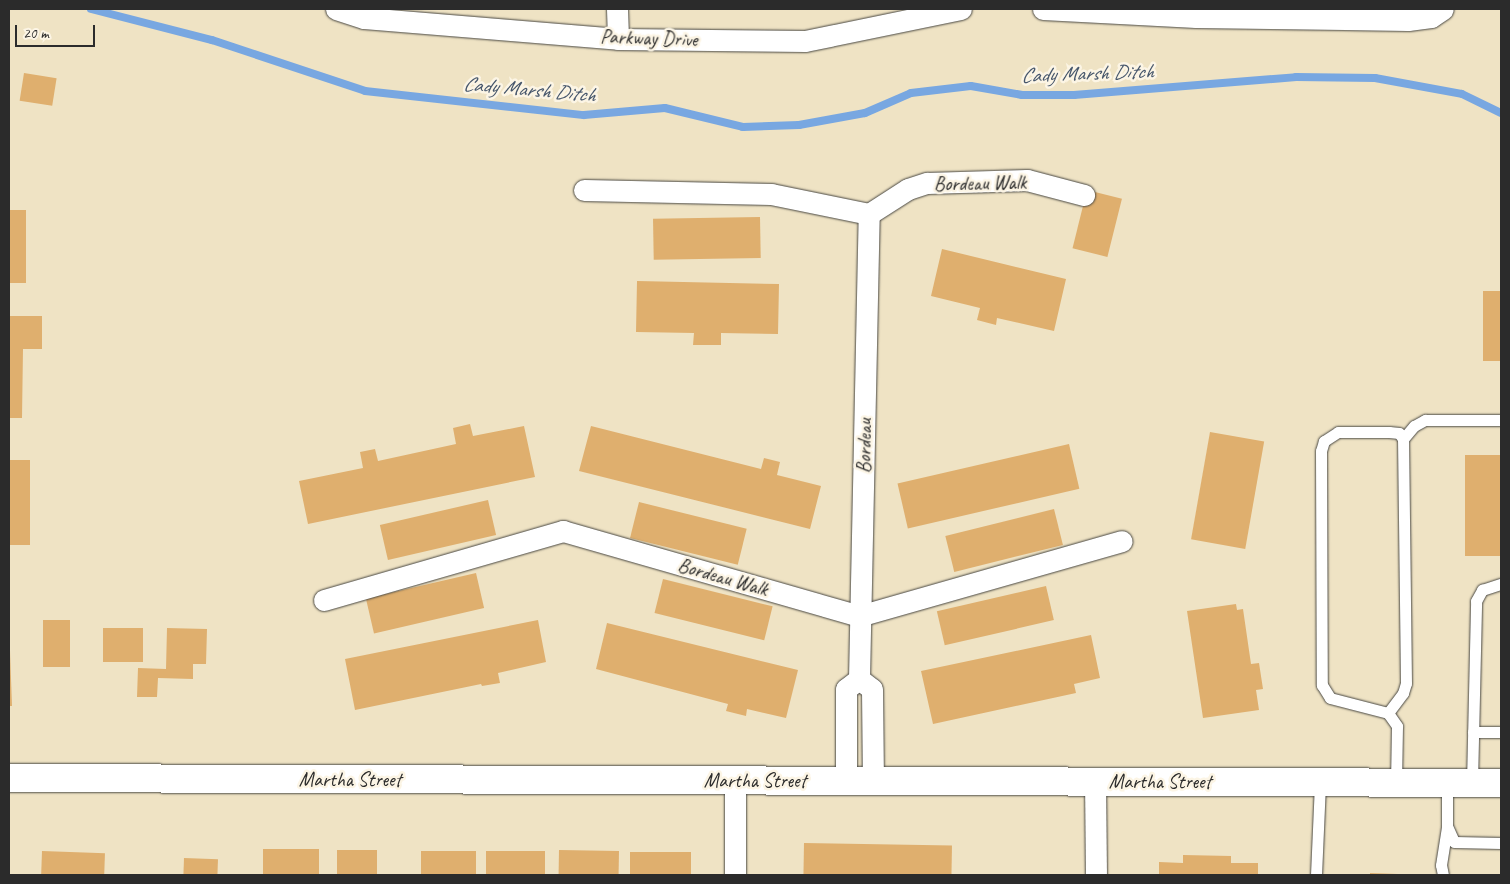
<!DOCTYPE html>
<style>
body{margin:0}
#map{position:relative;width:1510px;height:884px;overflow:hidden;background:#efe3c4;font-family:Caveat,sans-serif}
div>[style]{position:absolute}
[style*='--x']{left:calc(var(--x)*1px);top:calc(var(--y)*1px);width:calc(var(--w)*1px);rotate:calc(var(--a)*1deg)}
.stream>*{height:8px;margin:-4px;padding:0 4px;transform-origin:4px;border-radius:4px;background:#78a7e1}
.building>*{inset:0;background:#dfaf6e;transform-origin:0 0}
.roads{filter:drop-shadow(0 0 1px #484742) drop-shadow(0 0 1px #484742)}
.service>*{height:11px;margin:-5.5px;padding:0 5.5px;transform-origin:5.5px;border-radius:5.5px;background:#fff}
.minor>*{height:21px;margin:-10.5px;padding:0 10.5px;transform-origin:10.5px;border-radius:10.5px;background:#fff}
.tertiary>*{height:28px;margin:-14px;padding:0 14px;transform-origin:14px;border-radius:14px;background:#fff}
span{translate:-50% -50%;white-space:nowrap;text-align:center;line-height:1.15;-webkit-text-stroke:5px #fcf5e5;paint-order:stroke}
.street-label{font-size:20px;color:#2b2b2b}
.water-label{font-size:21px;color:#46566b;font-style:italic}
.frame{position:absolute;inset:0;border:10px solid #2b2b2b;pointer-events:none}
.scale{position:absolute;left:15px;top:25px;width:80px;height:22px;box-sizing:border-box;border:2px solid #2b2b2b;border-top:0;padding-left:6px;font-size:15px;line-height:18px;white-space:nowrap;color:#2b2b2b;-webkit-text-stroke:4px #fcf5e5;paint-order:stroke}
</style>
<div id="map">
<div class="stream">
<div style="--x:91;--y:9;--w:125;--a:14.4"></div>
<div style="--x:212;--y:40;--w:161;--a:18.4"></div>
<div style="--x:365;--y:91;--w:220;--a:6.3"></div>
<div style="--x:584;--y:115;--w:81;--a:-4.9"></div>
<div style="--x:665;--y:108;--w:80;--a:13.7"></div>
<div style="--x:743;--y:127;--w:56;--a:-2"></div>
<div style="--x:799;--y:125;--w:67;--a:-10.3"></div>
<div style="--x:865;--y:113;--w:50;--a:-23.5"></div>
<div style="--x:911;--y:93;--w:60;--a:-6.7"></div>
<div style="--x:971;--y:86;--w:52;--a:10"></div>
<div style="--x:1022;--y:95;--w:52;--a:0"></div>
<div style="--x:1074;--y:95;--w:223;--a:-4.6"></div>
<div style="--x:1296;--y:77;--w:79;--a:0.7"></div>
<div style="--x:1375;--y:78;--w:88;--a:10.4"></div>
<div style="--x:1462;--y:94;--w:43;--a:26"></div>
</div>
<div class="building">
<div style="left:24px;top:73px;width:33px;height:28px;rotate:9deg"></div>
<div style="left:1087px;top:190px;width:36px;height:60px;rotate:14deg"></div>
<div style="left:9px;top:210px;width:17px;height:73px"></div>
<div style="left:760px;top:217px;width:41px;height:107px;rotate:89deg"></div>
<div style="clip-path:polygon(942px 249px,1066px 279px,1054px 331px,997px 318px,996px 325px,977px 320px,980px 308px,931px 296px)"></div>
<div style="clip-path:polygon(637px 281px,779px 284px,778px 334px,721px 333px,721px 345px,693px 345px,694px 333px,636px 332px)"></div>
<div style="left:1483px;top:291px;width:18px;height:70px"></div>
<div style="clip-path:polygon(9px 316px,42px 316px,42px 349px,23px 349px,22px 418px,9px 418px)"></div>
<div style="clip-path:polygon(470px 424px,473px 436px,524px 426px,535px 477px,308px 524px,299px 481px,363px 468px,360px 452px,375px 449px,378px 461px,456px 444px,453px 428px)"></div>
<div style="clip-path:polygon(591px 426px,761px 469px,764px 458px,780px 462px,777px 475px,821px 486px,810px 529px,579px 471px)"></div>
<div style="left:1210px;top:432px;width:55px;height:109px;rotate:10deg"></div>
<div style="left:1069px;top:444px;width:46px;height:176px;rotate:77deg"></div>
<div style="left:1501px;top:455px;width:101px;height:36px;rotate:90deg"></div>
<div style="left:9px;top:460px;width:21px;height:85px"></div>
<div style="left:488px;top:500px;width:36px;height:111px;rotate:77deg"></div>
<div style="left:639px;top:502px;width:111px;height:37px;rotate:14deg"></div>
<div style="left:1054px;top:509px;width:37px;height:112px;rotate:76deg"></div>
<div style="left:476px;top:573px;width:36px;height:113px;rotate:77deg"></div>
<div style="left:663px;top:579px;width:113px;height:35px;rotate:14deg"></div>
<div style="left:1046px;top:586px;width:35px;height:112px;rotate:77deg"></div>
<div style="clip-path:polygon(1236px 604px,1237px 610px,1243px 609px,1251px 664px,1259px 663px,1263px 689px,1256px 690px,1259px 710px,1203px 718px,1187px 611px)"></div>
<div style="left:43px;top:620px;width:27px;height:47px"></div>
<div style="clip-path:polygon(538px 620px,546px 662px,498px 673px,500px 683px,482px 686px,481px 684px,355px 710px,345px 659px)"></div>
<div style="clip-path:polygon(607px 623px,798px 670px,786px 718px,747px 709px,746px 716px,726px 711px,728px 704px,596px 669px)"></div>
<div style="left:103px;top:628px;width:40px;height:34px"></div>
<div style="clip-path:polygon(167px 628px,207px 629px,206px 664px,193px 664px,193px 679px,158px 678px,157px 697px,137px 697px,138px 668px,166px 669px)"></div>
<div style="clip-path:polygon(1091px 635px,1100px 678px,1074px 684px,1076px 693px,933px 724px,921px 671px)"></div>
<div style="clip-path:polygon(9px 651px,10px 651px,12px 706px,9px 706px)"></div>
<div style="left:804px;top:843px;width:148px;height:32px;rotate:1deg"></div>
<div style="left:263px;top:849px;width:56px;height:26px"></div>
<div style="left:337px;top:850px;width:40px;height:25px"></div>
<div style="left:559px;top:850px;width:60px;height:25px;rotate:1deg"></div>
<div style="left:42px;top:851px;width:63px;height:24px;rotate:2deg"></div>
<div style="left:421px;top:851px;width:55px;height:24px"></div>
<div style="left:486px;top:851px;width:59px;height:24px"></div>
<div style="left:630px;top:852px;width:61px;height:23px"></div>
<div style="clip-path:polygon(1183px 855px,1231px 856px,1231px 863px,1258px 863px,1258px 875px,1159px 875px,1159px 862px,1183px 863px)"></div>
<div style="left:184px;top:858px;width:34px;height:17px;rotate:2deg"></div>
<div style="clip-path:polygon(1370px 873px,1398px 874px,1398px 875px,1370px 875px)"></div>
</div>
<div class="roads">
<div class="service">
<div style="--x:1403;--y:439;--w:17;--a:-50"></div>
<div style="--x:1414;--y:426;--w:13;--a:-29"></div>
<div style="--x:1425;--y:420;--w:76;--a:0"></div>
<div style="--x:1388;--y:713;--w:25;--a:-53"></div>
<div style="--x:1403;--y:693;--w:10;--a:-73"></div>
<div style="--x:1406;--y:683;--w:244;--a:-90.7"></div>
<div style="--x:1403;--y:439;--w:7;--a:-124"></div>
<div style="--x:1399;--y:433;--w:10;--a:-174"></div>
<div style="--x:1389;--y:432;--w:51;--a:180"></div>
<div style="--x:1338;--y:432;--w:17;--a:147"></div>
<div style="--x:1324;--y:441;--w:10;--a:107"></div>
<div style="--x:1321;--y:451;--w:234;--a:89.8"></div>
<div style="--x:1322;--y:685;--w:15;--a:58"></div>
<div style="--x:1330;--y:698;--w:60;--a:14.5"></div>
<div style="--x:1388;--y:713;--w:16;--a:55"></div>
<div style="--x:1397;--y:726;--w:56;--a:91"></div>
<div style="--x:1473;--y:732;--w:28;--a:0"></div>
<div style="--x:1447;--y:783;--w:43;--a:90"></div>
<div style="--x:1447;--y:826;--w:17;--a:66"></div>
<div style="--x:1454;--y:842;--w:47;--a:1.2"></div>
<div style="--x:1472;--y:783;--w:182;--a:-88.7"></div>
<div style="--x:1476;--y:601;--w:13;--a:-61"></div>
<div style="--x:1482;--y:590;--w:20;--a:-18"></div>
<div style="--x:1316;--y:875;--w:93;--a:-87.5"></div>
<div style="--x:1443;--y:875;--w:10;--a:-101"></div>
<div style="--x:1441;--y:865;--w:39;--a:-81"></div>
</div>
<div class="minor">
<div style="--x:336;--y:9;--w:29;--a:18"></div>
<div style="--x:364;--y:18;--w:255;--a:4.7"></div>
<div style="--x:618;--y:39;--w:187;--a:0.6"></div>
<div style="--x:805;--y:41;--w:159;--a:-11.6"></div>
<div style="--x:617;--y:9;--w:30;--a:88"></div>
<div style="--x:1043;--y:9;--w:153;--a:3"></div>
<div style="--x:1196;--y:17;--w:212;--a:0.8"></div>
<div style="--x:1408;--y:20;--w:23;--a:-7"></div>
<div style="--x:1431;--y:17;--w:14;--a:-34"></div>
<div style="--x:584;--y:190;--w:187;--a:1.2"></div>
<div style="--x:771;--y:194;--w:100;--a:11.5"></div>
<div style="--x:869;--y:214;--w:46;--a:-32.7"></div>
<div style="--x:908;--y:189;--w:20;--a:-18"></div>
<div style="--x:927;--y:183;--w:100;--a:-1.7"></div>
<div style="--x:1027;--y:180;--w:59;--a:14.7"></div>
<div style="--x:324;--y:600;--w:249;--a:-16.1"></div>
<div style="--x:563;--y:531;--w:308;--a:16"></div>
<div style="--x:859;--y:616;--w:273;--a:-15.9"></div>
<div style="--x:859;--y:679;--w:465;--a:-88.8"></div>
<div style="--x:859;--y:679;--w:16;--a:38"></div>
<div style="--x:872;--y:689;--w:91;--a:89.4"></div>
<div style="--x:846;--y:780;--w:91;--a:-90"></div>
<div style="--x:846;--y:689;--w:16;--a:-38"></div>
<div style="--x:1095;--y:780;--w:95;--a:89.4"></div>
<div style="--x:735;--y:781;--w:94;--a:90"></div>
</div>
<div class="tertiary">
<div style="--x:9;--y:778;--w:1492;--a:0.19"></div>
</div>
</div>
<div class="street-label">
<span style="left:649px;top:38px;rotate:2deg">Parkway Drive</span>
<span style="left:980px;top:183px;rotate:-1deg">Bordeau Walk</span>
<span style="left:864px;top:446px;rotate:-89deg">Bordeau</span>
<span style="left:723px;top:577px;rotate:16deg">Bordeau Walk</span>
<span style="left:350px;top:779px">Martha Street</span>
<span style="left:755px;top:780px">Martha Street</span>
<span style="left:1160px;top:781px">Martha Street</span>
</div>
<div class="water-label">
<span style="left:1087px;top:73px;rotate:-2deg">Cady Marsh Ditch</span>
<span style="left:529px;top:89px;rotate:5deg">Cady Marsh Ditch</span>
</div>
<div class="frame"></div>
<div class="scale">20 m</div>
</div>
